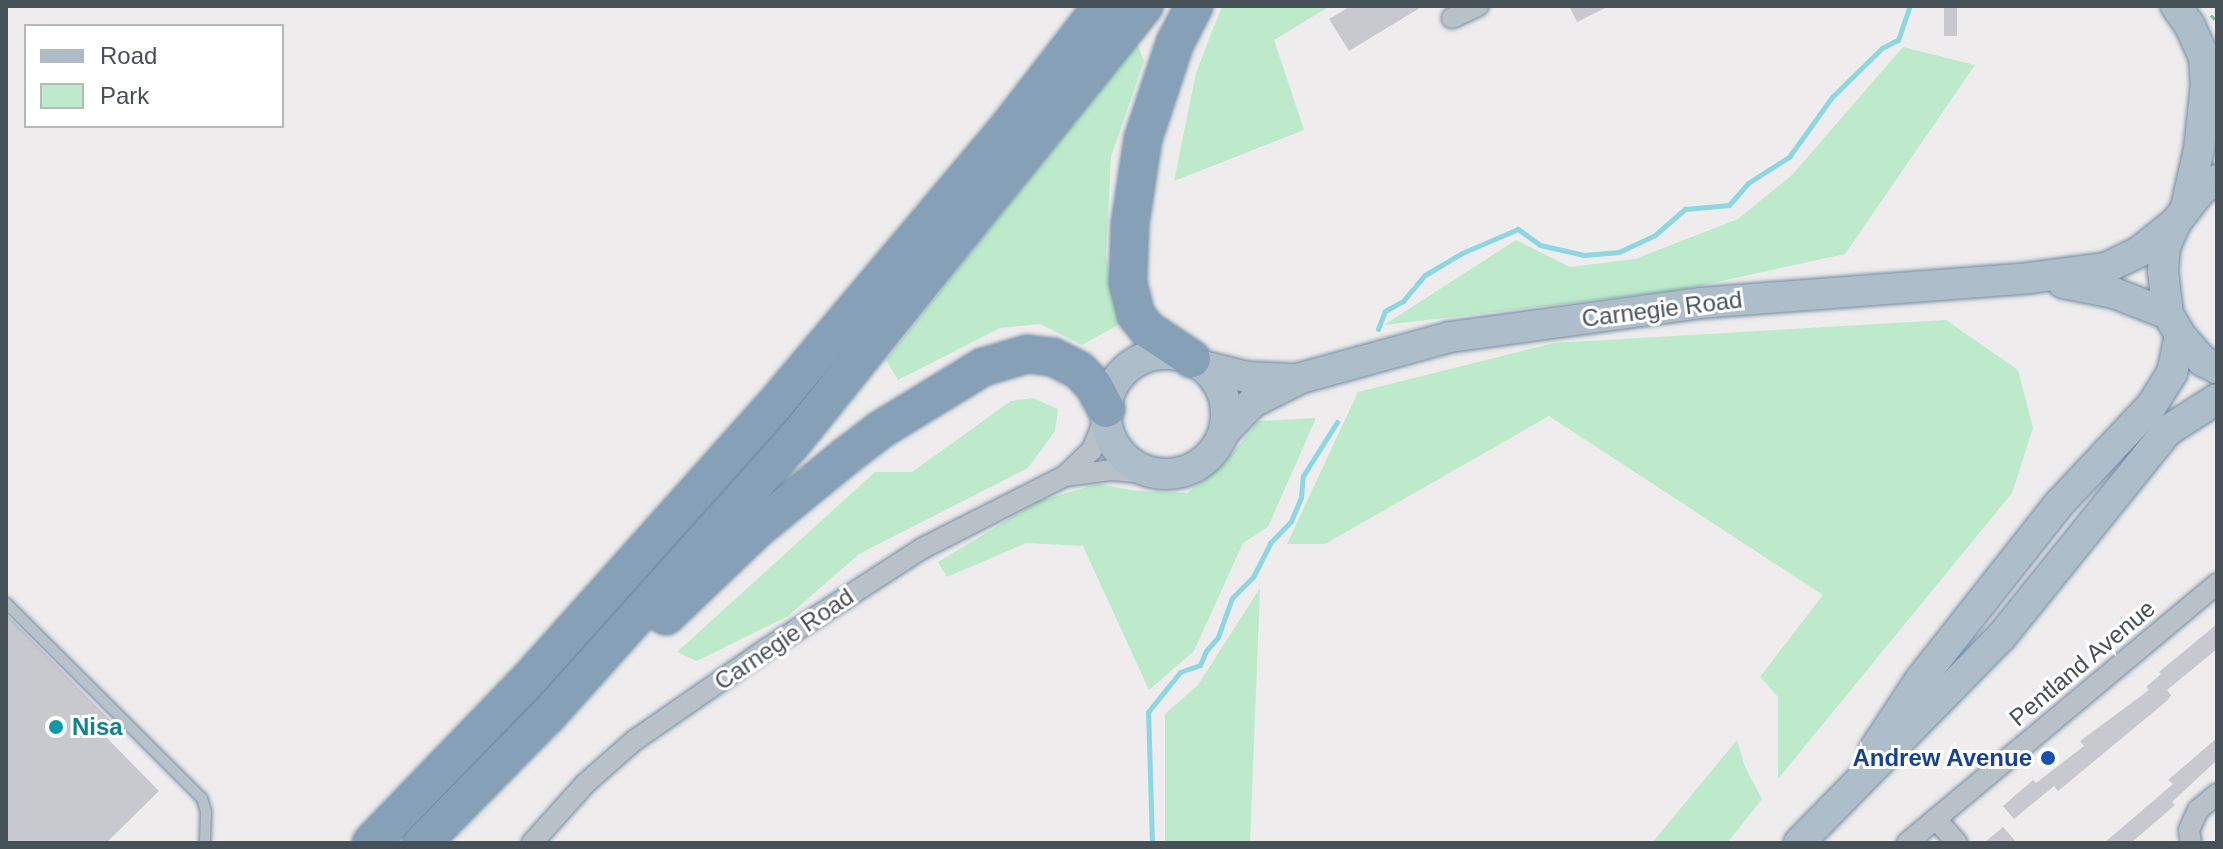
<!DOCTYPE html>
<style>
body{margin:0}
#map{position:relative;width:2223px;height:849px;overflow:hidden;background:#eeecec;font-family:Arial,sans-serif}
div>[style]{position:absolute}
[style*='--x']{left:calc(var(--x)*1px);top:calc(var(--y)*1px);width:calc(var(--w)*1px);rotate:calc(var(--a)*1deg)}
.green>*{inset:0;background:#bceacb}
.stream>*{height:5px;margin:-2.5px;padding:0 2.5px;transform-origin:2.5px;border-radius:2.5px;background:#8cd7e4}
.building>*{inset:0;background:#c7c9ce;transform-origin:0 0}
.path>*{height:3px;margin-top:-1.5px;transform-origin:0;background:repeating-linear-gradient(90deg,#77c59a 0 6px,transparent 0 10px)}
.roads{filter:drop-shadow(0 0 2px #728ca3) drop-shadow(0 0 2px #728ca3)}
.lane>*{height:10px;margin:-5px;padding:0 5px;transform-origin:5px;border-radius:5px;background:#b8c1c7}
.street>*{height:20px;margin:-10px;padding:0 10px;transform-origin:10px;border-radius:10px;background:#b8c1c7}
.primary>*{height:30px;margin:-15px;padding:0 15px;transform-origin:15px;border-radius:15px;background:#adbdc9}
.primary>.ring{margin:-15px;padding:0;box-sizing:content-box;background:none;border:30px solid #adbdc9;border-radius:50%}
.highway>*{height:36px;margin:-18px;padding:0 18px;transform-origin:18px;border-radius:18px;background:#86a1b7}
.dots>*{width:22px;height:22px;translate:-50% -50%;box-sizing:border-box;border:4px solid #fff;border-radius:50%}
span{translate:-50% -50%;white-space:nowrap;text-align:center;line-height:1.15;-webkit-text-stroke:6px #fff;paint-order:stroke}
.street-label{font-size:24px;color:#465057}
.culture-label{font-size:24px;color:#0d838f;font-weight:700}
.left{translate:0 -50%;text-align:left}
.transit-label{font-size:24px;color:#164399;font-weight:700}
.right{translate:-100% -50%;text-align:right}
.frame{position:absolute;inset:0;border:8px solid #465057;pointer-events:none}
.legend{position:absolute;left:24px;top:24px;width:260px;height:104px;box-sizing:border-box;background:#fff;border:2px solid #b5b9bc;margin:0;padding:10px 14px;list-style:none;font-size:24px;color:#465057}
.legend li{display:flex;align-items:center;gap:16px;height:40px}
.legend b{width:40px;border:2px solid #b5b9bc}
</style>
<div id="map">
<div class="green">
<div style="clip-path:polygon(1222px 6px,1330px 6px,1274px 40px,1304px 130px,1174px 181px,1196px 73px)"></div>
<div style="clip-path:polygon(1137px 43px,1144px 61px,1111px 157px,1106px 255px,1120px 324px,1082px 345px,1040px 324px,1000px 328px,898px 380px,886px 360px)"></div>
<div style="clip-path:polygon(1903px 47px,1975px 65px,1845px 254px,1680px 290px,1384px 325px,1516px 240px,1570px 267px,1635px 259px,1738px 219px,1792px 175px)"></div>
<div style="clip-path:polygon(1946px 320px,2018px 370px,2033px 428px,2012px 493px,1778px 779px,1778px 697px,1760px 677px,1823px 595px,1549px 416px,1325px 544px,1287px 544px,1358px 392px,1554px 343px)"></div>
<div style="clip-path:polygon(1033px 398px,1058px 409px,1055px 431px,1028px 468px,859px 554px,788px 616px,697px 661px,677px 652px,875px 472px,912px 472px,1011px 401px)"></div>
<div style="clip-path:polygon(1316px 418px,1268px 527px,1243px 543px,1194px 651px,1149px 690px,1083px 546px,1026px 543px,947px 577px,938px 562px,1039px 501px,1098px 484px,1138px 491px,1187px 493px,1223px 465px,1259px 421px)"></div>
<div style="clip-path:polygon(1260px 588px,1250px 843px,1165px 843px,1165px 714px,1198px 685px)"></div>
<div style="clip-path:polygon(1737px 740px,1745px 767px,1762px 799px,1727px 843px,1652px 843px)"></div>
</div>
<div class="stream">
<div style="--x:1378;--y:329;--w:19;--a:-69"></div>
<div style="--x:1385;--y:311;--w:21;--a:-29"></div>
<div style="--x:1403;--y:301;--w:34;--a:-50"></div>
<div style="--x:1425;--y:275;--w:43;--a:-30.7"></div>
<div style="--x:1462;--y:253;--w:61;--a:-23.2"></div>
<div style="--x:1518;--y:229;--w:27;--a:36"></div>
<div style="--x:1540;--y:245;--w:45;--a:12.8"></div>
<div style="--x:1584;--y:255;--w:35;--a:-5"></div>
<div style="--x:1619;--y:252;--w:40;--a:-25"></div>
<div style="--x:1655;--y:235;--w:40;--a:-41"></div>
<div style="--x:1685;--y:209;--w:44;--a:-5.2"></div>
<div style="--x:1729;--y:205;--w:29;--a:-49"></div>
<div style="--x:1748;--y:183;--w:49;--a:-32.4"></div>
<div style="--x:1789;--y:157;--w:74;--a:-54.4"></div>
<div style="--x:1832;--y:97;--w:70;--a:-44.4"></div>
<div style="--x:1882;--y:48;--w:18;--a:-27"></div>
<div style="--x:1898;--y:40;--w:36;--a:-71"></div>
<div style="--x:1152;--y:843;--w:131;--a:-91.7"></div>
<div style="--x:1148;--y:712;--w:51;--a:-51.3"></div>
<div style="--x:1180;--y:672;--w:21;--a:-19"></div>
<div style="--x:1200;--y:665;--w:15;--a:-67"></div>
<div style="--x:1206;--y:651;--w:18;--a:-49"></div>
<div style="--x:1218;--y:637;--w:41;--a:-70.3"></div>
<div style="--x:1232;--y:598;--w:30;--a:-45"></div>
<div style="--x:1253;--y:577;--w:38;--a:-63"></div>
<div style="--x:1270;--y:543;--w:30;--a:-46"></div>
<div style="--x:1291;--y:521;--w:26;--a:-67"></div>
<div style="--x:1301;--y:497;--w:21;--a:-85"></div>
<div style="--x:1303;--y:476;--w:64;--a:-57.8"></div>
</div>
<div class="building">
<div style="clip-path:polygon(1351px 6px,1423px 6px,1349px 51px,1329px 19px)"></div>
<div style="clip-path:polygon(1569px 6px,1609px 6px,1577px 22px)"></div>
<div style="left:1944px;top:6px;width:13px;height:30px"></div>
<div style="clip-path:polygon(6px 614px,112px 722px,101px 732px,159px 791px,106px 843px,6px 843px)"></div>
<div style="clip-path:polygon(2217px 624px,2217px 649px,2167px 690px,2171px 695px,2168px 700px,2058px 791px,2054px 786px,2014px 819px,2003px 806px,2033px 780px,2036px 783px,2084px 746px,2080px 741px,2149px 690px,2146px 687px,2161px 674px,2159px 672px)"></div>
<div style="clip-path:polygon(2217px 738px,2217px 760px,2172px 802px,2175px 805px,2131px 843px,2104px 843px,2173px 784px,2168px 780px)"></div>
<div style="clip-path:polygon(2003px 827px,2017px 843px,1984px 843px)"></div>
</div>
<div class="path">
<div style="--x:2211;--y:15;--w:9;--a:49"></div>
</div>
<div class="roads">
<div class="lane">
<div style="--x:6;--y:603;--w:276;--a:44.9"></div>
<div style="--x:202;--y:798;--w:15;--a:74"></div>
<div style="--x:206;--y:812;--w:31;--a:92"></div>
</div>
<div class="street">
<div style="--x:1452;--y:18;--w:29;--a:-25"></div>
<div style="--x:1065;--y:476;--w:37;--a:-44"></div>
<div style="--x:1092;--y:450;--w:35;--a:-68"></div>
<div style="--x:1936;--y:819;--w:32;--a:49"></div>
<div style="--x:532;--y:843;--w:81;--a:-48"></div>
<div style="--x:586;--y:783;--w:65;--a:-41.3"></div>
<div style="--x:635;--y:740;--w:155;--a:-34.7"></div>
<div style="--x:762;--y:652;--w:189;--a:-32.9"></div>
<div style="--x:921;--y:549;--w:161;--a:-26.9"></div>
<div style="--x:1065;--y:476;--w:46;--a:-7.4"></div>
<div style="--x:1111;--y:470;--w:48;--a:4.8"></div>
<div style="--x:1907;--y:843;--w:404;--a:-39.9"></div>
<div style="--x:2191;--y:843;--w:13;--a:-99"></div>
<div style="--x:2189;--y:830;--w:22;--a:-66"></div>
<div style="--x:2198;--y:810;--w:25;--a:-40"></div>
</div>
<div class="primary">
<div style="--x:2176;--y:6;--w:24;--a:55"></div>
<div style="--x:2190;--y:26;--w:35;--a:66"></div>
<div style="--x:2204;--y:58;--w:26;--a:86"></div>
<div style="--x:2206;--y:84;--w:65;--a:96.1"></div>
<div style="--x:2199;--y:149;--w:59;--a:102.6"></div>
<div style="--x:2217;--y:180;--w:19;--a:148"></div>
<div style="--x:2201;--y:190;--w:41;--a:128"></div>
<div style="--x:2176;--y:222;--w:27;--a:114"></div>
<div style="--x:2165;--y:247;--w:24;--a:95"></div>
<div style="--x:2163;--y:271;--w:43;--a:83.4"></div>
<div style="--x:2168;--y:314;--w:24;--a:60"></div>
<div style="--x:2180;--y:335;--w:35;--a:49"></div>
<div style="--x:2203;--y:361;--w:16;--a:27"></div>
<div style="--x:2063;--y:283;--w:52;--a:11.1"></div>
<div style="--x:2114;--y:293;--w:58;--a:21.3"></div>
<div class="ring" style="left:1106px;top:354px;width:90px;height:90px"></div>
<div style="--x:1203;--y:366;--w:45;--a:14"></div>
<div style="--x:1247;--y:377;--w:44;--a:2.6"></div>
<div style="--x:1224;--y:432;--w:42;--a:-46"></div>
<div style="--x:1253;--y:402;--w:54;--a:-26.6"></div>
<div style="--x:1301;--y:378;--w:155;--a:-15.4"></div>
<div style="--x:1450;--y:337;--w:252;--a:-7.7"></div>
<div style="--x:1700;--y:303;--w:330;--a:-4.3"></div>
<div style="--x:2029;--y:278;--w:78;--a:-7.4"></div>
<div style="--x:2106;--y:268;--w:37;--a:-26"></div>
<div style="--x:2139;--y:252;--w:48;--a:-39"></div>
<div style="--x:1874;--y:750;--w:84;--a:-56.7"></div>
<div style="--x:1920;--y:680;--w:226;--a:-51.7"></div>
<div style="--x:2060;--y:503;--w:134;--a:-46.8"></div>
<div style="--x:2152;--y:405;--w:38;--a:-58"></div>
<div style="--x:2172;--y:373;--w:39;--a:-78"></div>
<div style="--x:1799;--y:843;--w:289;--a:-45.6"></div>
<div style="--x:2001;--y:637;--w:265;--a:-51.1"></div>
<div style="--x:2167;--y:431;--w:59;--a:-32.6"></div>
</div>
<div class="highway">
<div style="--x:1192;--y:359;--w:53;--a:-146.6"></div>
<div style="--x:1148;--y:330;--w:19;--a:-129"></div>
<div style="--x:1136;--y:315;--w:34;--a:-104"></div>
<div style="--x:1128;--y:282;--w:58;--a:-88"></div>
<div style="--x:1130;--y:224;--w:86;--a:-81.3"></div>
<div style="--x:1143;--y:139;--w:101;--a:-71.6"></div>
<div style="--x:1175;--y:43;--w:42;--a:-62.8"></div>
<div style="--x:666;--y:616;--w:126;--a:-43.7"></div>
<div style="--x:757;--y:529;--w:114;--a:-39.3"></div>
<div style="--x:845;--y:457;--w:44;--a:-37.6"></div>
<div style="--x:880;--y:430;--w:121;--a:-31.5"></div>
<div style="--x:983;--y:367;--w:46;--a:-16.5"></div>
<div style="--x:1027;--y:354;--w:26;--a:7"></div>
<div style="--x:1053;--y:357;--w:30;--a:27"></div>
<div style="--x:1080;--y:371;--w:21;--a:47"></div>
<div style="--x:1094;--y:386;--w:26;--a:62"></div>
<div style="--x:371;--y:843;--w:235;--a:-46"></div>
<div style="--x:534;--y:674;--w:357;--a:-48.2"></div>
<div style="--x:772;--y:408;--w:365;--a:-49.9"></div>
<div style="--x:1007;--y:129;--w:155;--a:-52.3"></div>
<div style="--x:422;--y:843;--w:180;--a:-45.5"></div>
<div style="--x:548;--y:715;--w:367;--a:-48.1"></div>
<div style="--x:793;--y:442;--w:560;--a:-51.16"></div>
</div>
</div>
<div class="dots">
<div style="left:56px;top:727px;background:#0f9aa8"></div>
<div style="left:2048px;top:758px;background:#1a4fb4"></div>
</div>
<div class="street-label">
<span style="left:1662px;top:309px;rotate:-7deg">Carnegie Road</span>
<span style="left:784px;top:639px;rotate:-34deg">Carnegie Road</span>
<span style="left:2082px;top:663px;rotate:-40deg">Pentland Avenue</span>
</div>
<div class="culture-label">
<span class="left" style="left:72px;top:727px">Nisa</span>
</div>
<div class="transit-label">
<span class="right" style="left:2032px;top:758px">Andrew Avenue</span>
</div>
<div class="frame"></div>
<ul class="legend">
<li><b style="height:10px;background:#adbdc9"></b>Road</li>
<li><b style="height:22px;background:#bceacb"></b>Park</li>
</ul>
</div>
